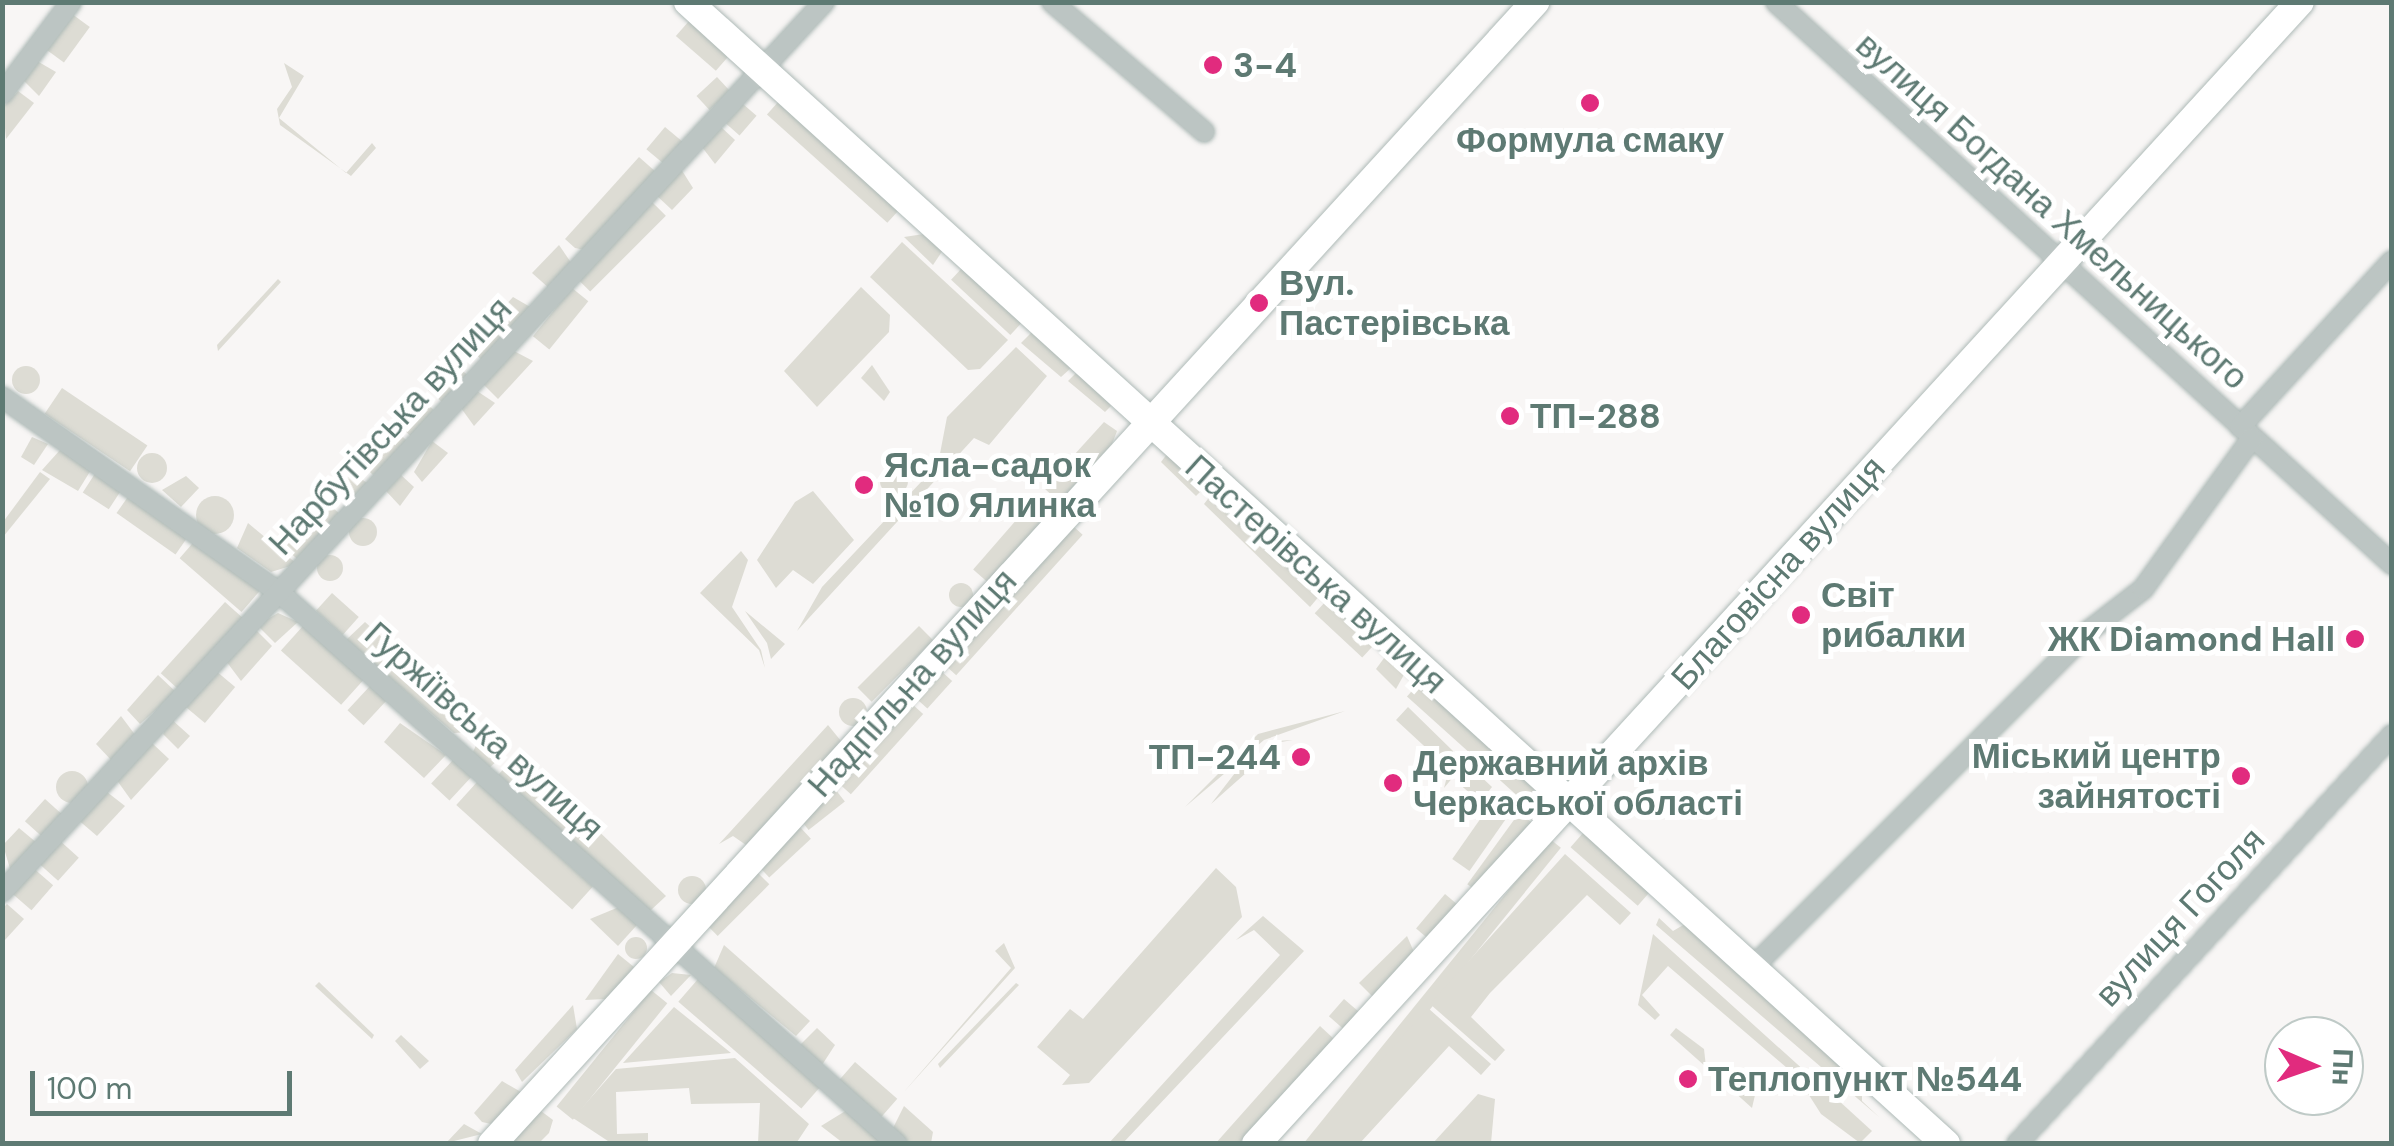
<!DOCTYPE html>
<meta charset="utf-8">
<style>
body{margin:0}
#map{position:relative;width:2394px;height:1146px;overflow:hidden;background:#f8f6f5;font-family:"DM Sans",sans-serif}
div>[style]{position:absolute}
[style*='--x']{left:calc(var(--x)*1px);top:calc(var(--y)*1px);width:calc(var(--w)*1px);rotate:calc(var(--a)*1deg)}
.green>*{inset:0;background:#dddcd4;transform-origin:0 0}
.round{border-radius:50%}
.roads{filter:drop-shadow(0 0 2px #aebab7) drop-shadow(0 0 2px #aebab7)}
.minor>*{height:20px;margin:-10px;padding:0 10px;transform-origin:10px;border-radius:10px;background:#bcc5c3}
.secondary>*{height:28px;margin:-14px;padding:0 14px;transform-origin:14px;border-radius:14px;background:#fff}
.dots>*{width:28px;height:28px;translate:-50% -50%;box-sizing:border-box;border:5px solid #fff;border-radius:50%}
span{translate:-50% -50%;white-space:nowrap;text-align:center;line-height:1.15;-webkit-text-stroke:10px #fff;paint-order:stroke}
.poi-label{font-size:35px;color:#5e7a73;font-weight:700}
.left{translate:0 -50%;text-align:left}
.right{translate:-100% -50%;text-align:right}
.street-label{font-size:35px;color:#5e7a73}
.frame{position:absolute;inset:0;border:5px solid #5e7a73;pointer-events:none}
.north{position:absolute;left:2264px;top:1016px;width:100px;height:100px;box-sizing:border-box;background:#fff;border:2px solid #bfcac7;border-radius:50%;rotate:92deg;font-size:28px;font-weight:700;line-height:40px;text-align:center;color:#5e7a73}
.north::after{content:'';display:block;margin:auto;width:35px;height:45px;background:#e12b7e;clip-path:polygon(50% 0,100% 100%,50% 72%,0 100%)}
.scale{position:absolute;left:30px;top:1071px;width:262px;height:45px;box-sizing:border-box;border:5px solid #5e7a73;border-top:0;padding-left:12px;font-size:30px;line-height:35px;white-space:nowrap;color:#5e7a73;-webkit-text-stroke:8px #fff;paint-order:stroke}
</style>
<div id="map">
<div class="green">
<div style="left:72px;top:14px;width:22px;height:44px;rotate:36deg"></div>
<div style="left:689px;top:21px;width:53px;height:20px;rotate:41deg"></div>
<div style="clip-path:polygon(37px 61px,56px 72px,39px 96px,23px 80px)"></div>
<div style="clip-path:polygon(284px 63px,304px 76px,279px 118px,346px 173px,372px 143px,376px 148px,351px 176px,280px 125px,277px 109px,292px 87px)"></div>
<div style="left:717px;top:77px;width:19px;height:28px;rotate:47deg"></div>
<div style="clip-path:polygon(18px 91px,34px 103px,6px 139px,3px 107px)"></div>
<div style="left:779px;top:101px;width:162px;height:18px;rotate:42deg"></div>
<div style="left:743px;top:104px;width:18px;height:26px;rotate:41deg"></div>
<div style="left:665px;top:127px;width:23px;height:29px;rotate:40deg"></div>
<div style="clip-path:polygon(721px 127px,735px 140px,715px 164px,702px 147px)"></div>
<div style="clip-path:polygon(639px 157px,656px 172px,585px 250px,575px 248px,565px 239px)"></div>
<div style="clip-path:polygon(681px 169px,693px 188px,672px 210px,656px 195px)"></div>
<div style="left:651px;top:201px;width:21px;height:107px;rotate:45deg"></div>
<div style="clip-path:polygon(924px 234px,943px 250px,933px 265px,904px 237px)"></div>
<div style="clip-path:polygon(902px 242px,1008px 340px,980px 369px,968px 370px,870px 277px)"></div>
<div style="clip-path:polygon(559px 245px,572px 264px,550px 289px,532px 273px)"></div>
<div style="left:962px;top:268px;width:81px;height:16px;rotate:43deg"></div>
<div style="clip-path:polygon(278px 279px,281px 282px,218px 351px,217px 345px)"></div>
<div style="clip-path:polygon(861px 287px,890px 315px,889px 332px,817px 407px,784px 371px)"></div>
<div style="left:572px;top:288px;width:21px;height:62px;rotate:39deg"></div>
<div style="clip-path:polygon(513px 297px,532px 308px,513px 330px,496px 316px)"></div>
<div style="left:492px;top:321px;width:21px;height:35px;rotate:45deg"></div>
<div style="clip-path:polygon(1032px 332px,1071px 368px,1061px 377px,1021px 343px)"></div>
<div style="clip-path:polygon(1016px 347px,1047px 376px,989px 445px,974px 438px,797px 631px,822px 587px,938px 464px,947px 417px)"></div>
<div style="clip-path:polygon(514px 351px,533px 361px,498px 399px,483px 384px)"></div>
<div style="left:452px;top:362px;width:23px;height:37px;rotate:40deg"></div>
<div style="clip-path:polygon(872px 365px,890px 392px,884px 401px,861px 378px)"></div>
<div class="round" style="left:12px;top:366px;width:28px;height:28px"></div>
<div style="clip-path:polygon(1076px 373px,1108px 402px,1111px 406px,1105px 412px,1068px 381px)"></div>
<div style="left:62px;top:388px;width:103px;height:31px;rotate:34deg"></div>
<div style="clip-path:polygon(477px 391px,495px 403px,474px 426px,461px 408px)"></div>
<div style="left:421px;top:398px;width:22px;height:35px;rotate:43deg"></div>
<div style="clip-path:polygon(1104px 422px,1117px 431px,1112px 444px,1059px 502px,1044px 488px)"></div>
<div style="clip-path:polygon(392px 428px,410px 443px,373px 475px,362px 464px)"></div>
<div style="clip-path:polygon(32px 437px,48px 444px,34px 465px,21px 457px)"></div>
<div style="clip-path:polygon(432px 441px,448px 453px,422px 482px,414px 472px)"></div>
<div style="clip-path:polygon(60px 450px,94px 465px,78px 491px,42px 470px)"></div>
<div class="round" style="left:137px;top:453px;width:30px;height:30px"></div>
<div style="clip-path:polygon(1167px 454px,1204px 488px,1196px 496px,1161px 462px)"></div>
<div class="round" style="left:880px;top:467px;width:28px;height:28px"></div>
<div style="left:98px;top:469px;width:31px;height:28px;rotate:33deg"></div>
<div style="clip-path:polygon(40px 472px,50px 479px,3px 537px,3px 522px)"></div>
<div style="clip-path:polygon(352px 472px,367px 483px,351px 507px,333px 494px)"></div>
<div style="clip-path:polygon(401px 475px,414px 487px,400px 506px,386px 491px)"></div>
<div style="clip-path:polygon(186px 476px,199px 488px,181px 507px,162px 490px)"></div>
<div style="left:132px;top:491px;width:72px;height:27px;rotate:35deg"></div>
<div style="clip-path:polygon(813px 491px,854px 540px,813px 584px,793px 570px,776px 588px,757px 560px,795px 502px)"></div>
<div style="clip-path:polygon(1211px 495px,1321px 594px,1310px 607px,1204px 504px)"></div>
<div class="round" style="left:196px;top:496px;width:38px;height:38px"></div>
<div style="left:325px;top:501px;width:18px;height:62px;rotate:41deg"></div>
<div style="left:1025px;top:510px;width:20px;height:79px;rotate:41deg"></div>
<div class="round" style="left:349px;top:518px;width:28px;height:28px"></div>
<div style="clip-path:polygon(248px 523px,297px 564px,271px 572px,237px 548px)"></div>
<div style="left:1073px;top:526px;width:13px;height:189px;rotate:42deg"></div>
<div style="left:198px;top:537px;width:82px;height:28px;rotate:41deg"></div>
<div style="clip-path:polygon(741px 551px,748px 560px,732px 607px,761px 650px,765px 668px,759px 650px,700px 593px)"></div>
<div class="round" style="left:317px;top:555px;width:26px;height:26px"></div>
<div class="round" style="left:949px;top:583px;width:24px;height:24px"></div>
<div style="left:332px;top:593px;width:36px;height:24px;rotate:42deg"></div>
<div style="left:1327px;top:600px;width:65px;height:18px;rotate:43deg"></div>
<div style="left:225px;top:602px;width:24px;height:96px;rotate:42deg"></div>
<div style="clip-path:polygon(745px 611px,785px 644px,771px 659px,767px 643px)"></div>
<div style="clip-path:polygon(278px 613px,298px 622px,275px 643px,257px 625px)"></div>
<div style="clip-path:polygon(365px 622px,478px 723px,469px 732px,454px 733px,346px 640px)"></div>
<div style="left:303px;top:626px;width:81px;height:33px;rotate:42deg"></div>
<div style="left:919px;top:626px;width:20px;height:87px;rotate:45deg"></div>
<div style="clip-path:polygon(254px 628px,272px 646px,241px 681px,226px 661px)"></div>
<div style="clip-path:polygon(1387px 654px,1406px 671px,1396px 689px,1376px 669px)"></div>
<div style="left:216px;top:671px;width:25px;height:47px;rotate:40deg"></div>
<div style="left:941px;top:671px;width:15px;height:37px;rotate:42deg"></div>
<div style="clip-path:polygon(158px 675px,176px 692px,140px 724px,127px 710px)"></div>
<div style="left:1419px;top:683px;width:157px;height:18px;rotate:42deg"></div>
<div style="left:370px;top:686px;width:22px;height:33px;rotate:43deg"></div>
<div class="round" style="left:839px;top:698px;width:28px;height:28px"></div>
<div style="left:912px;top:704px;width:15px;height:108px;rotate:42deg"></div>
<div style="clip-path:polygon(1408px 707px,1453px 751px,1454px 776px,1444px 788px,1449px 769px,1396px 720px)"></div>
<div style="clip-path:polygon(1345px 711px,1264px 740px,1185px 807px,1258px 734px)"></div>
<div style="clip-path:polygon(121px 716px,136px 736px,112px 761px,96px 744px)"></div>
<div style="clip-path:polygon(170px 718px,190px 736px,178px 749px,163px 734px)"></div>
<div style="clip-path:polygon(400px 723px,446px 755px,424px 778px,384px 742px)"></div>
<div style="clip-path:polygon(828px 725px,841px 741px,746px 845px,733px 836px,719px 844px)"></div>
<div style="clip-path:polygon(483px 730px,507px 752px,488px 769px,472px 754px)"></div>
<div style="clip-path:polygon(1293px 740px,1281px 742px,1211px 804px,1235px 773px,1277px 741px)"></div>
<div style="clip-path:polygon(152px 743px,169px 759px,131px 800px,116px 779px)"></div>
<div style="clip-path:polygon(1455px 752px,1492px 787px,1480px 802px,1457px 782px)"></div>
<div style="left:513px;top:758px;width:85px;height:25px;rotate:41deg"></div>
<div style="left:453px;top:760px;width:25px;height:32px;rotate:43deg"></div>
<div class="round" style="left:56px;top:771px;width:32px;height:32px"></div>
<div style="left:477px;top:782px;width:156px;height:31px;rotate:42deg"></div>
<div style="left:835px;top:789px;width:16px;height:46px;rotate:52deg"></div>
<div style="clip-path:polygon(107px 792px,125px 806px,97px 836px,76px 818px)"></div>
<div style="left:1497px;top:795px;width:21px;height:78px;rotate:35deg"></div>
<div style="left:45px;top:799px;width:24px;height:30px;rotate:42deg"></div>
<div style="left:1519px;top:813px;width:17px;height:88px;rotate:36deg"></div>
<div style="clip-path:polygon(585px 818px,666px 896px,650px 911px,566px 837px)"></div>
<div style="left:800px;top:827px;width:16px;height:57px;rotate:47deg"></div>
<div style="clip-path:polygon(19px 828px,37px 843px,11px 872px,3px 845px)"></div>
<div style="left:1583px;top:833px;width:89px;height:19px;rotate:41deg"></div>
<div style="left:58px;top:839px;width:28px;height:31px;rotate:42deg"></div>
<div style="left:1550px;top:839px;width:14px;height:394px;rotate:39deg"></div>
<div style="clip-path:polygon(1565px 854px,1631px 913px,1620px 925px,1587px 895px,1490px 993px,1471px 1017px,1505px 1050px,1495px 1061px,1430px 1004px)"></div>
<div style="left:32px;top:867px;width:28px;height:33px;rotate:41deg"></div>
<div style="clip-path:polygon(1216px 868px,1236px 887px,1242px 917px,1089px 1083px,1062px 1085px,1070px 1075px,1037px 1047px,1070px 1009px,1083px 1019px)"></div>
<div style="left:758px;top:873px;width:16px;height:73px;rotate:45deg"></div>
<div class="round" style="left:678px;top:876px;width:28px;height:28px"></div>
<div style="left:1445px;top:894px;width:17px;height:45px;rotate:40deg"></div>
<div style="clip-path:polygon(7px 904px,24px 919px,5px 940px,3px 908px)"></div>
<div style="clip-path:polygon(619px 907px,637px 925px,618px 946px,590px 919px)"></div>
<div style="clip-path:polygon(1263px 916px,1304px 951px,1123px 1143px,1109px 1143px,1280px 955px,1254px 930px,1236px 940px)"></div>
<div style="clip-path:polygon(1659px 918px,1673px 931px,1685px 924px,1862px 1083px,1862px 1101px,1879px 1117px,1656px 925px)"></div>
<div style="clip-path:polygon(1653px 934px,1807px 1073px,1801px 1080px,1668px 966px,1642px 995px,1660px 1015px,1655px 1020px,1638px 1005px)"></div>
<div style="clip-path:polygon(1407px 936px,1414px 952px,1373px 997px,1359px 983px)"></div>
<div class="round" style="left:625px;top:937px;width:22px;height:22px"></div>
<div style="clip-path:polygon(1004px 943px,1015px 968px,903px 1093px,1011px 968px,995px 951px)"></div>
<div style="clip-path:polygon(724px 945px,810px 1021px,796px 1036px,714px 968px)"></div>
<div style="clip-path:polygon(618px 954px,634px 967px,606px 999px,585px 1000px)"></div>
<div style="clip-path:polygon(672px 973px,691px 975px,671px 996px,659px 982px)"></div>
<div style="left:698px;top:979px;width:163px;height:30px;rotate:41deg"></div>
<div style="clip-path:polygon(319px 982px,374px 1035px,372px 1039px,315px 986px)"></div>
<div style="clip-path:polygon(1016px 983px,1019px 985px,940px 1068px,938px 1064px)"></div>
<div style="left:651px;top:990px;width:21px;height:150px;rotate:39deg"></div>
<div style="left:1344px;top:999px;width:20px;height:23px;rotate:41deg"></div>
<div style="clip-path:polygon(573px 1005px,577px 1029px,522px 1082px,515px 1070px)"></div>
<div style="clip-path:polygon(674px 1007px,731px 1053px,623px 1063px)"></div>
<div style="clip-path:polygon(1428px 1008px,1491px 1064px,1481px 1075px,1449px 1046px,1360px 1143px,1307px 1143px)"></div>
<div style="clip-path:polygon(1320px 1026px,1334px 1039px,1239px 1143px,1215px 1144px)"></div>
<div style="clip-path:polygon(817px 1028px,835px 1045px,822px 1065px,800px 1045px)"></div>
<div style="clip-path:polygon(1676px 1028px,1704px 1049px,1706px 1067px,1670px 1035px)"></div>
<div style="clip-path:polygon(401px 1035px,429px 1061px,420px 1069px,395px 1041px)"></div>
<div style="clip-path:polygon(735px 1058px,809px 1124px,797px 1142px,758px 1143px,760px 1103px,691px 1104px,689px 1088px,616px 1092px,617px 1134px,648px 1133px,648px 1143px,611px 1143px,573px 1118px,616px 1069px)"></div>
<div style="left:855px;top:1062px;width:56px;height:24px;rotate:41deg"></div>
<div style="clip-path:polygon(1727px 1075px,1755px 1095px,1752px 1108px,1722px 1081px)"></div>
<div style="clip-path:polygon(1815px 1079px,1872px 1131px,1860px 1143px,1821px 1114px,1807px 1092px)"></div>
<div style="clip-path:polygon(502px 1081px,521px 1092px,491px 1124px,482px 1122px,474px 1113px)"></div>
<div style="clip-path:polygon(1478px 1094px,1495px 1099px,1491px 1143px,1433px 1143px)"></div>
<div style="clip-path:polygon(904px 1106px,933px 1132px,931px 1143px,909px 1143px,893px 1128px)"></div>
<div style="clip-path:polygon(847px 1110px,886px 1143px,843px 1143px,821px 1126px)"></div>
<div style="clip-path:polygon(541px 1111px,553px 1120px,549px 1133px,539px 1143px,511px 1143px)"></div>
<div style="clip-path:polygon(464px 1124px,482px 1134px,446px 1143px)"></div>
</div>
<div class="roads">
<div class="minor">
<div style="--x:1052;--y:2;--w:200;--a:40.5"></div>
<div style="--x:1776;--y:2;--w:834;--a:42.38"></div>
<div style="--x:2;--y:94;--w:115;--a:-53.1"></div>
<div style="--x:2;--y:397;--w:340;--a:35.2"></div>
<div style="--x:280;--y:593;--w:827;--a:41.77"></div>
<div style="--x:2240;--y:427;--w:225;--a:-47.5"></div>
<div style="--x:2;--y:892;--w:1212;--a:-47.27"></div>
<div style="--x:1752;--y:968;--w:478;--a:-45"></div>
<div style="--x:2090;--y:630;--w:67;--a:-37.7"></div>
<div style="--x:2143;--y:589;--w:186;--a:-54.2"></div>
<div style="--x:2017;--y:1144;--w:555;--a:-47.48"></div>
</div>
<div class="secondary">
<div style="--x:688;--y:2;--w:1699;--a:42.23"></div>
<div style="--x:492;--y:1144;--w:1547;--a:-47.59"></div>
<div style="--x:1256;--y:1144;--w:1547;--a:-47.57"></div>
</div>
</div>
<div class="dots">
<div style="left:1213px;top:65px;background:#e12b7e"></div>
<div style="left:1590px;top:103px;background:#e12b7e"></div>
<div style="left:1259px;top:303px;background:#e12b7e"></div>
<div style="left:1510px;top:416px;background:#e12b7e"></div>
<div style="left:864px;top:485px;background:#e12b7e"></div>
<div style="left:1801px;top:615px;background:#e12b7e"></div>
<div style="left:2355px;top:639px;background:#e12b7e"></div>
<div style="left:1301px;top:757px;background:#e12b7e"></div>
<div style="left:2241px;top:776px;background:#e12b7e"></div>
<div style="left:1393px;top:783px;background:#e12b7e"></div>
<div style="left:1688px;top:1079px;background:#e12b7e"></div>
</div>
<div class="poi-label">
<span class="left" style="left:1233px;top:65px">3-4</span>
<span style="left:1590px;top:140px">Формула смаку</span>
<span class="left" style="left:1279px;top:303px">Вул.<br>Пастерівська</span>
<span class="left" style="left:1530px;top:416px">ТП-288</span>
<span class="left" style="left:884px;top:485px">Ясла-садок<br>№10 Ялинка</span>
<span class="left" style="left:1821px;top:615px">Світ<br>рибалки</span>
<span class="right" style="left:2335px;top:639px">ЖК Diamond Hall</span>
<span class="right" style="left:2221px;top:776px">Міський центр<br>зайнятості</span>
<span class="right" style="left:1281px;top:757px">ТП-244</span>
<span class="left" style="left:1413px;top:783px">Державний архів<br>Черкаської області</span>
<span class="left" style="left:1708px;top:1079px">Теплопункт №544</span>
</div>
<div class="street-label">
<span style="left:2052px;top:211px;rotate:42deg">вулиця Богдана Хмельницького</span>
<span style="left:390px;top:426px;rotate:-47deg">Нарбутівська вулиця</span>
<span style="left:1778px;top:573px;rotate:-48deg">Благовісна вулиця</span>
<span style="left:1316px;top:574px;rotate:42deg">Пастерівська вулиця</span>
<span style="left:912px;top:683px;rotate:-48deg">Надпільна вулиця</span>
<span style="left:484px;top:731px;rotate:42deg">Гуржіївська вулиця</span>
<span style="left:2180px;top:917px;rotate:-47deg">вулиця Гоголя</span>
</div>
<div class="frame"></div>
<div class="north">Пн</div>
<div class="scale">100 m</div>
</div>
